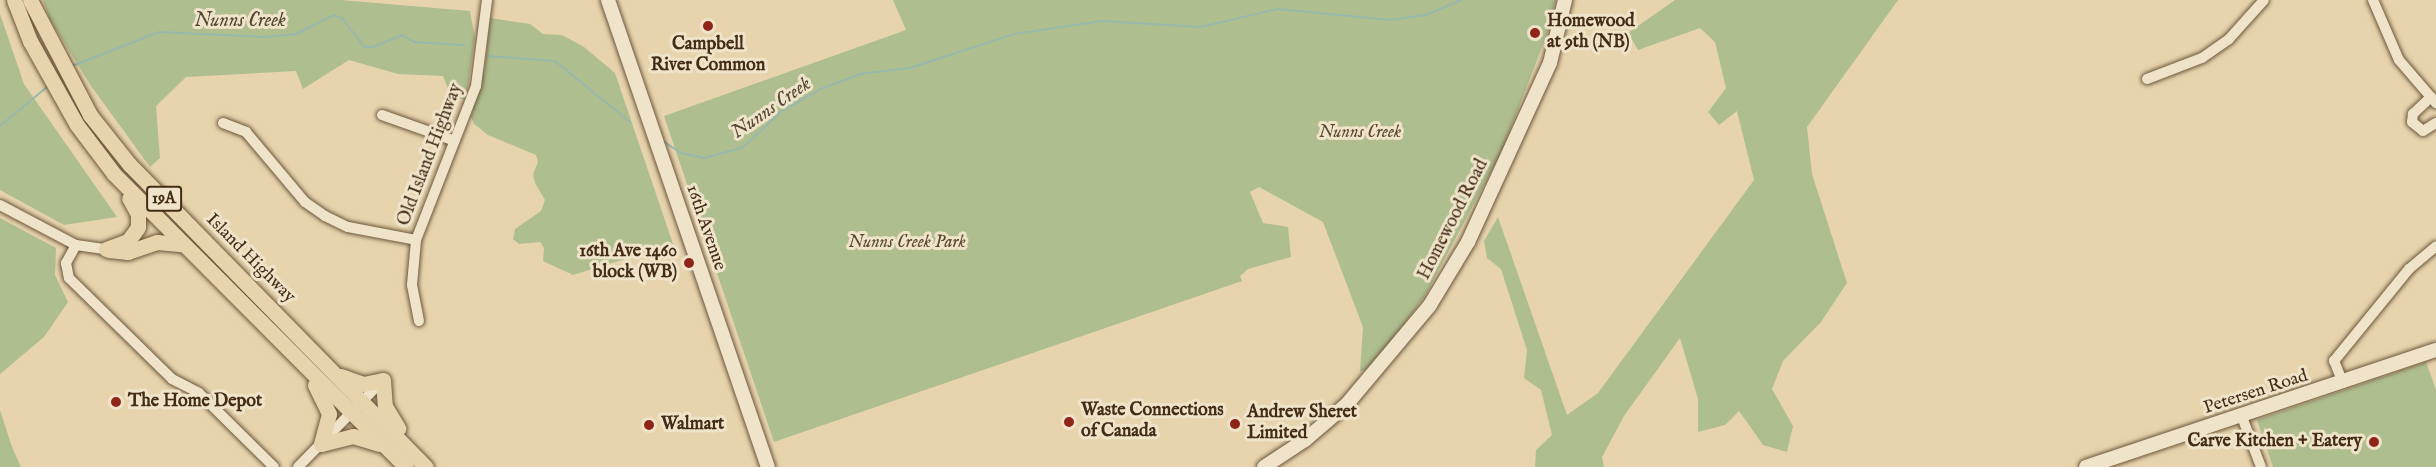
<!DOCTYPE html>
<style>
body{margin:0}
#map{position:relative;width:2436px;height:467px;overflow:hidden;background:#e7d4ad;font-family:"IM FELL English",serif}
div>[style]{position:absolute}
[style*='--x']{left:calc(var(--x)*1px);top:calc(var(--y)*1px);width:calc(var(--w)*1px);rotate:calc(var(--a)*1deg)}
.green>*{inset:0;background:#afbe8f}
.stream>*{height:2px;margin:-1px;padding:0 1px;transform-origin:1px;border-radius:1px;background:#97b8ac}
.roads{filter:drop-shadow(0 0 2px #6d563c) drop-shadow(0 0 2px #6d563c)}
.street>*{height:10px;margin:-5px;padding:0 5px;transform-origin:5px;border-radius:5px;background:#efe3ca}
.secondary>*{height:14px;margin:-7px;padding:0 7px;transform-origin:7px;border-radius:7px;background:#efe3ca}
.primary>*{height:15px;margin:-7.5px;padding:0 7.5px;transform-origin:7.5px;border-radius:7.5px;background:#e7d4ad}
.dots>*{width:16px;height:16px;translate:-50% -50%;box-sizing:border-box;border:3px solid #efe3ca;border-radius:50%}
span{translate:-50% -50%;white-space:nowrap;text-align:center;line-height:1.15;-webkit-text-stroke:6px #efe3ca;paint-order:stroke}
.shield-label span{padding:2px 4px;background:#efe3ca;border:2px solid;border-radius:4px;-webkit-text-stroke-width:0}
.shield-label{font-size:16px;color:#442c17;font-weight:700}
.poi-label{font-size:18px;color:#442c17;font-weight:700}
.left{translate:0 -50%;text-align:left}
.right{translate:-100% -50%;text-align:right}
.park-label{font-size:18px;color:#59492f;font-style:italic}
.street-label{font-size:18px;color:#442c17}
.water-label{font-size:20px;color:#554835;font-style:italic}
</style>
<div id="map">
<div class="green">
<div style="clip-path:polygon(43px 0,341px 0,470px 11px,475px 38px,466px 99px,452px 98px,443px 76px,398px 74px,349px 60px,303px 89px,296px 71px,186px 77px,156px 106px,160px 158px,150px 167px,91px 86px,50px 20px)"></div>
<div style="clip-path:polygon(893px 0,1556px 0,1549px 29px,1502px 151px,1425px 296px,1373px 366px,1360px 372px,1363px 327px,1323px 222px,1259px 187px,1250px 192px,1263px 223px,1288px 227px,1291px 257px,1248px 269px,1240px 276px,1242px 281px,774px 442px,664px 116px,906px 30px)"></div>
<div style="clip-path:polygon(1675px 0,1898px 0,1807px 127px,1812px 174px,1847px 283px,1821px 322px,1783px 361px,1772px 389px,1793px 426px,1787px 452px,1763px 445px,1739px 411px,1725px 425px,1698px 432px,1698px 399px,1680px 338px,1624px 416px,1602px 457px,1604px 467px,1535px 467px,1536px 450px,1552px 435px,1541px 390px,1524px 378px,1527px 350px,1501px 269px,1487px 258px,1484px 241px,1498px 217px,1567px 415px,1598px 393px,1754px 180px,1737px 111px,1719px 125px,1708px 112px,1726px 88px,1715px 42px,1700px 28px,1638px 50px,1628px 33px)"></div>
<div style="clip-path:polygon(0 14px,24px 84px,117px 217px,64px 225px,0 190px)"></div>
<div style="clip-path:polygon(490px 18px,530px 24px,543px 34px,562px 35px,584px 47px,615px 73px,673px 244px,573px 275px,543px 261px,544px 248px,540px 242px,519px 244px,513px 239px,515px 229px,541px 211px,545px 200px,535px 183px,533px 174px,538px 162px,536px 155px,488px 135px,474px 124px,471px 117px,485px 68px)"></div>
<div style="clip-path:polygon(0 218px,56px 248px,55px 275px,68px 302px,44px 337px,0 374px)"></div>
<div style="clip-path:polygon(2426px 362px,2436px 390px,2436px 467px,2273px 467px,2257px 420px)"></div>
<div style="clip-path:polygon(0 410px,12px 447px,21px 467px,0 467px)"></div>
</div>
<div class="stream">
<div style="--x:487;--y:56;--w:68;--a:4.2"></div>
<div style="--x:555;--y:61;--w:97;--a:39.1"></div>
<div style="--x:72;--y:66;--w:93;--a:-21.3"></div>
<div style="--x:159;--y:32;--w:105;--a:2.7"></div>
<div style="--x:264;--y:37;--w:32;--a:-5"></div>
<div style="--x:296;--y:34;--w:42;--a:-26.6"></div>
<div style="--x:334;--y:15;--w:10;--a:24"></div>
<div style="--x:343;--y:19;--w:35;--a:53"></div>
<div style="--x:364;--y:47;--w:9;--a:0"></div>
<div style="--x:373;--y:47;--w:31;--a:-22"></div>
<div style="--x:402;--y:35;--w:14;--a:30"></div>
<div style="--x:414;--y:42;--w:50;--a:3.4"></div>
<div style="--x:59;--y:77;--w:1;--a:-45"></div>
<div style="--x:0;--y:126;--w:61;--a:-39.7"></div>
<div style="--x:663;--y:141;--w:22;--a:34"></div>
<div style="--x:681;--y:153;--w:24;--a:12"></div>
<div style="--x:704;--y:158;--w:39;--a:-15"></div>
<div style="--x:742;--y:148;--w:54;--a:-42.8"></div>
<div style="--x:782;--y:111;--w:45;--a:-29.4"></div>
<div style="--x:821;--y:89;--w:42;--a:-21"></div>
<div style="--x:860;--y:74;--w:50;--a:-6.8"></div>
<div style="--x:910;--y:68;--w:109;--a:-18.1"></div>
<div style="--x:1014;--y:34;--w:89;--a:-8.4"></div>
<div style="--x:1102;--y:21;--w:99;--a:3.5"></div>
<div style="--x:1201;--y:27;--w:79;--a:-13.2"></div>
<div style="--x:1278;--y:9;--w:113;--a:5.6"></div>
<div style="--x:1390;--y:20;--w:36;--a:-8"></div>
<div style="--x:1426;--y:15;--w:38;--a:-23"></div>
</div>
<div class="roads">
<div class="street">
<div style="--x:2373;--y:0;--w:65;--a:66.6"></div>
<div style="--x:2399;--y:60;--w:57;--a:49.3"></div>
<div style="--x:2147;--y:79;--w:59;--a:-20.9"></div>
<div style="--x:2202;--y:58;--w:33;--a:-35"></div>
<div style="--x:2229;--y:39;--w:52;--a:-48.1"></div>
<div style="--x:2431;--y:97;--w:25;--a:137"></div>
<div style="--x:2413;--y:114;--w:8;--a:97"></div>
<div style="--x:2412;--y:122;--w:14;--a:39"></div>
<div style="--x:2423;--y:131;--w:15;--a:-32"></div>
<div style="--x:382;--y:115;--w:77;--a:19.6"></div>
<div style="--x:223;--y:123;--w:25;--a:21"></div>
<div style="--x:246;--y:132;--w:92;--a:49.9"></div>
<div style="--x:305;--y:202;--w:24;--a:35"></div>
<div style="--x:325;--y:216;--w:25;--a:26"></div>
<div style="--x:348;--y:227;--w:69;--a:10.8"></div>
<div style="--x:0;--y:205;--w:86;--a:27.8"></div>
<div style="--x:76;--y:245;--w:30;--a:8"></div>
<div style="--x:76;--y:245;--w:21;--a:119"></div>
<div style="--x:66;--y:263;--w:15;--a:79"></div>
<div style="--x:69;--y:278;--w:144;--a:44.4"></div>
<div style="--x:172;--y:379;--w:30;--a:27"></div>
<div style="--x:199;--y:393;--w:105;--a:44.6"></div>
<div style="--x:419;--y:321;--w:37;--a:-101"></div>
<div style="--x:412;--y:285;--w:45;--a:-84.9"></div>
<div style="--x:416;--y:240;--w:165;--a:-68.7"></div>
<div style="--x:476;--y:86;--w:87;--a:-82.7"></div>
<div style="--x:2343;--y:383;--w:24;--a:-112"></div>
<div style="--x:2334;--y:361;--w:119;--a:-50.8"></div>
<div style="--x:2409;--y:269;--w:35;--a:-40"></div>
<div style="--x:2242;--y:417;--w:53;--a:69.2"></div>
<div style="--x:298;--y:467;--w:122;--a:-45.7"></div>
</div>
<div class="secondary">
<div style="--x:608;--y:0;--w:494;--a:71.1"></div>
<div style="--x:1264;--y:467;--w:49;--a:-33.4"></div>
<div style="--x:1305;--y:440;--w:55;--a:-40.6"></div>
<div style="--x:1347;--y:404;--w:129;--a:-50"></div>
<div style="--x:1430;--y:305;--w:74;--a:-58.9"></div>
<div style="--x:1468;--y:242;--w:197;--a:-65.4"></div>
<div style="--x:1550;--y:63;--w:65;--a:-76.6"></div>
<div style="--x:2086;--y:467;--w:369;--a:-18.5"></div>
</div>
<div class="primary">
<div style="--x:14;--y:0;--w:44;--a:68.7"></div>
<div style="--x:30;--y:41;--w:96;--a:60.8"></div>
<div style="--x:77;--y:125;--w:61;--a:52.9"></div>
<div style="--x:114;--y:174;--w:414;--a:45.1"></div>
<div style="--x:30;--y:0;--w:130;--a:62.4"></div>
<div style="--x:90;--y:115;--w:63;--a:51.5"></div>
<div style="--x:129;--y:164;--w:424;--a:45.6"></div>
<div style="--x:106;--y:249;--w:23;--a:-20"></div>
<div style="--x:128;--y:241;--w:17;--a:-54"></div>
<div style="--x:138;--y:227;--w:13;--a:-90"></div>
<div style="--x:138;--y:214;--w:18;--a:-119"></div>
<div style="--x:109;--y:250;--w:19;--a:6"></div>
<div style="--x:128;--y:252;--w:31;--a:-19"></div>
<div style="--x:157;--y:242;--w:25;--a:5"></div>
<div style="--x:341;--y:376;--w:23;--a:20"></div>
<div style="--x:363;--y:384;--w:20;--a:-11"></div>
<div style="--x:383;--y:380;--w:26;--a:86"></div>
<div style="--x:385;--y:406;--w:26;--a:59"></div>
<div style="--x:315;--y:385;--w:32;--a:64"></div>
<div style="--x:329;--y:414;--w:31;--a:105"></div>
<div style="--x:321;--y:444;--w:33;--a:-14"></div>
<div style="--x:353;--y:436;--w:27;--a:17"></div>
</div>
</div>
<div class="dots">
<div style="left:708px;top:26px;background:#8f2418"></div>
<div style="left:1535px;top:33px;background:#8f2418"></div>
<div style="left:689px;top:263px;background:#8f2418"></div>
<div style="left:116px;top:402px;background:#8f2418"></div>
<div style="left:1069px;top:422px;background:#8f2418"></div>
<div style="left:1235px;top:424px;background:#8f2418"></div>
<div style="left:649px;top:425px;background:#8f2418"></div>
<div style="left:2374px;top:442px;background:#8f2418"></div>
</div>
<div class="shield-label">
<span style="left:164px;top:199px">19A</span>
</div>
<div class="poi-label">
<span class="left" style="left:1547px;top:33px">Homewood<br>at 9th (NB)</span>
<span style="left:708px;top:56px">Campbell<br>River Common</span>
<span class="right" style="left:677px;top:263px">16th Ave 1460<br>block (WB)</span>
<span class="left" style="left:128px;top:402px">The Home Depot</span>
<span class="left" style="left:1081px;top:422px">Waste Connections<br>of Canada</span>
<span class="left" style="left:1247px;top:424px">Andrew Sheret<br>Limited</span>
<span class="left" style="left:661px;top:425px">Walmart</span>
<span class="right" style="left:2362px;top:442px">Carve Kitchen + Eatery</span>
</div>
<div class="park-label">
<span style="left:1360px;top:133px">Nunns Creek</span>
<span style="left:907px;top:243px">Nunns Creek Park</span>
</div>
<div class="street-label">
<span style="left:431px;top:155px;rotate:-69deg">Old Island Highway</span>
<span style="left:1454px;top:220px;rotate:-63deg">Homewood Road</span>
<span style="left:705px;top:228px;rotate:71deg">16th Avenue</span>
<span style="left:250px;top:259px;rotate:45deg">Island Highway</span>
<span style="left:2256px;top:393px;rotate:-18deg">Petersen Road</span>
</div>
<div class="water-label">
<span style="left:240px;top:20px">Nunns Creek</span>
<span style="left:771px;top:108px;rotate:-35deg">Nunns Creek</span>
</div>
</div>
